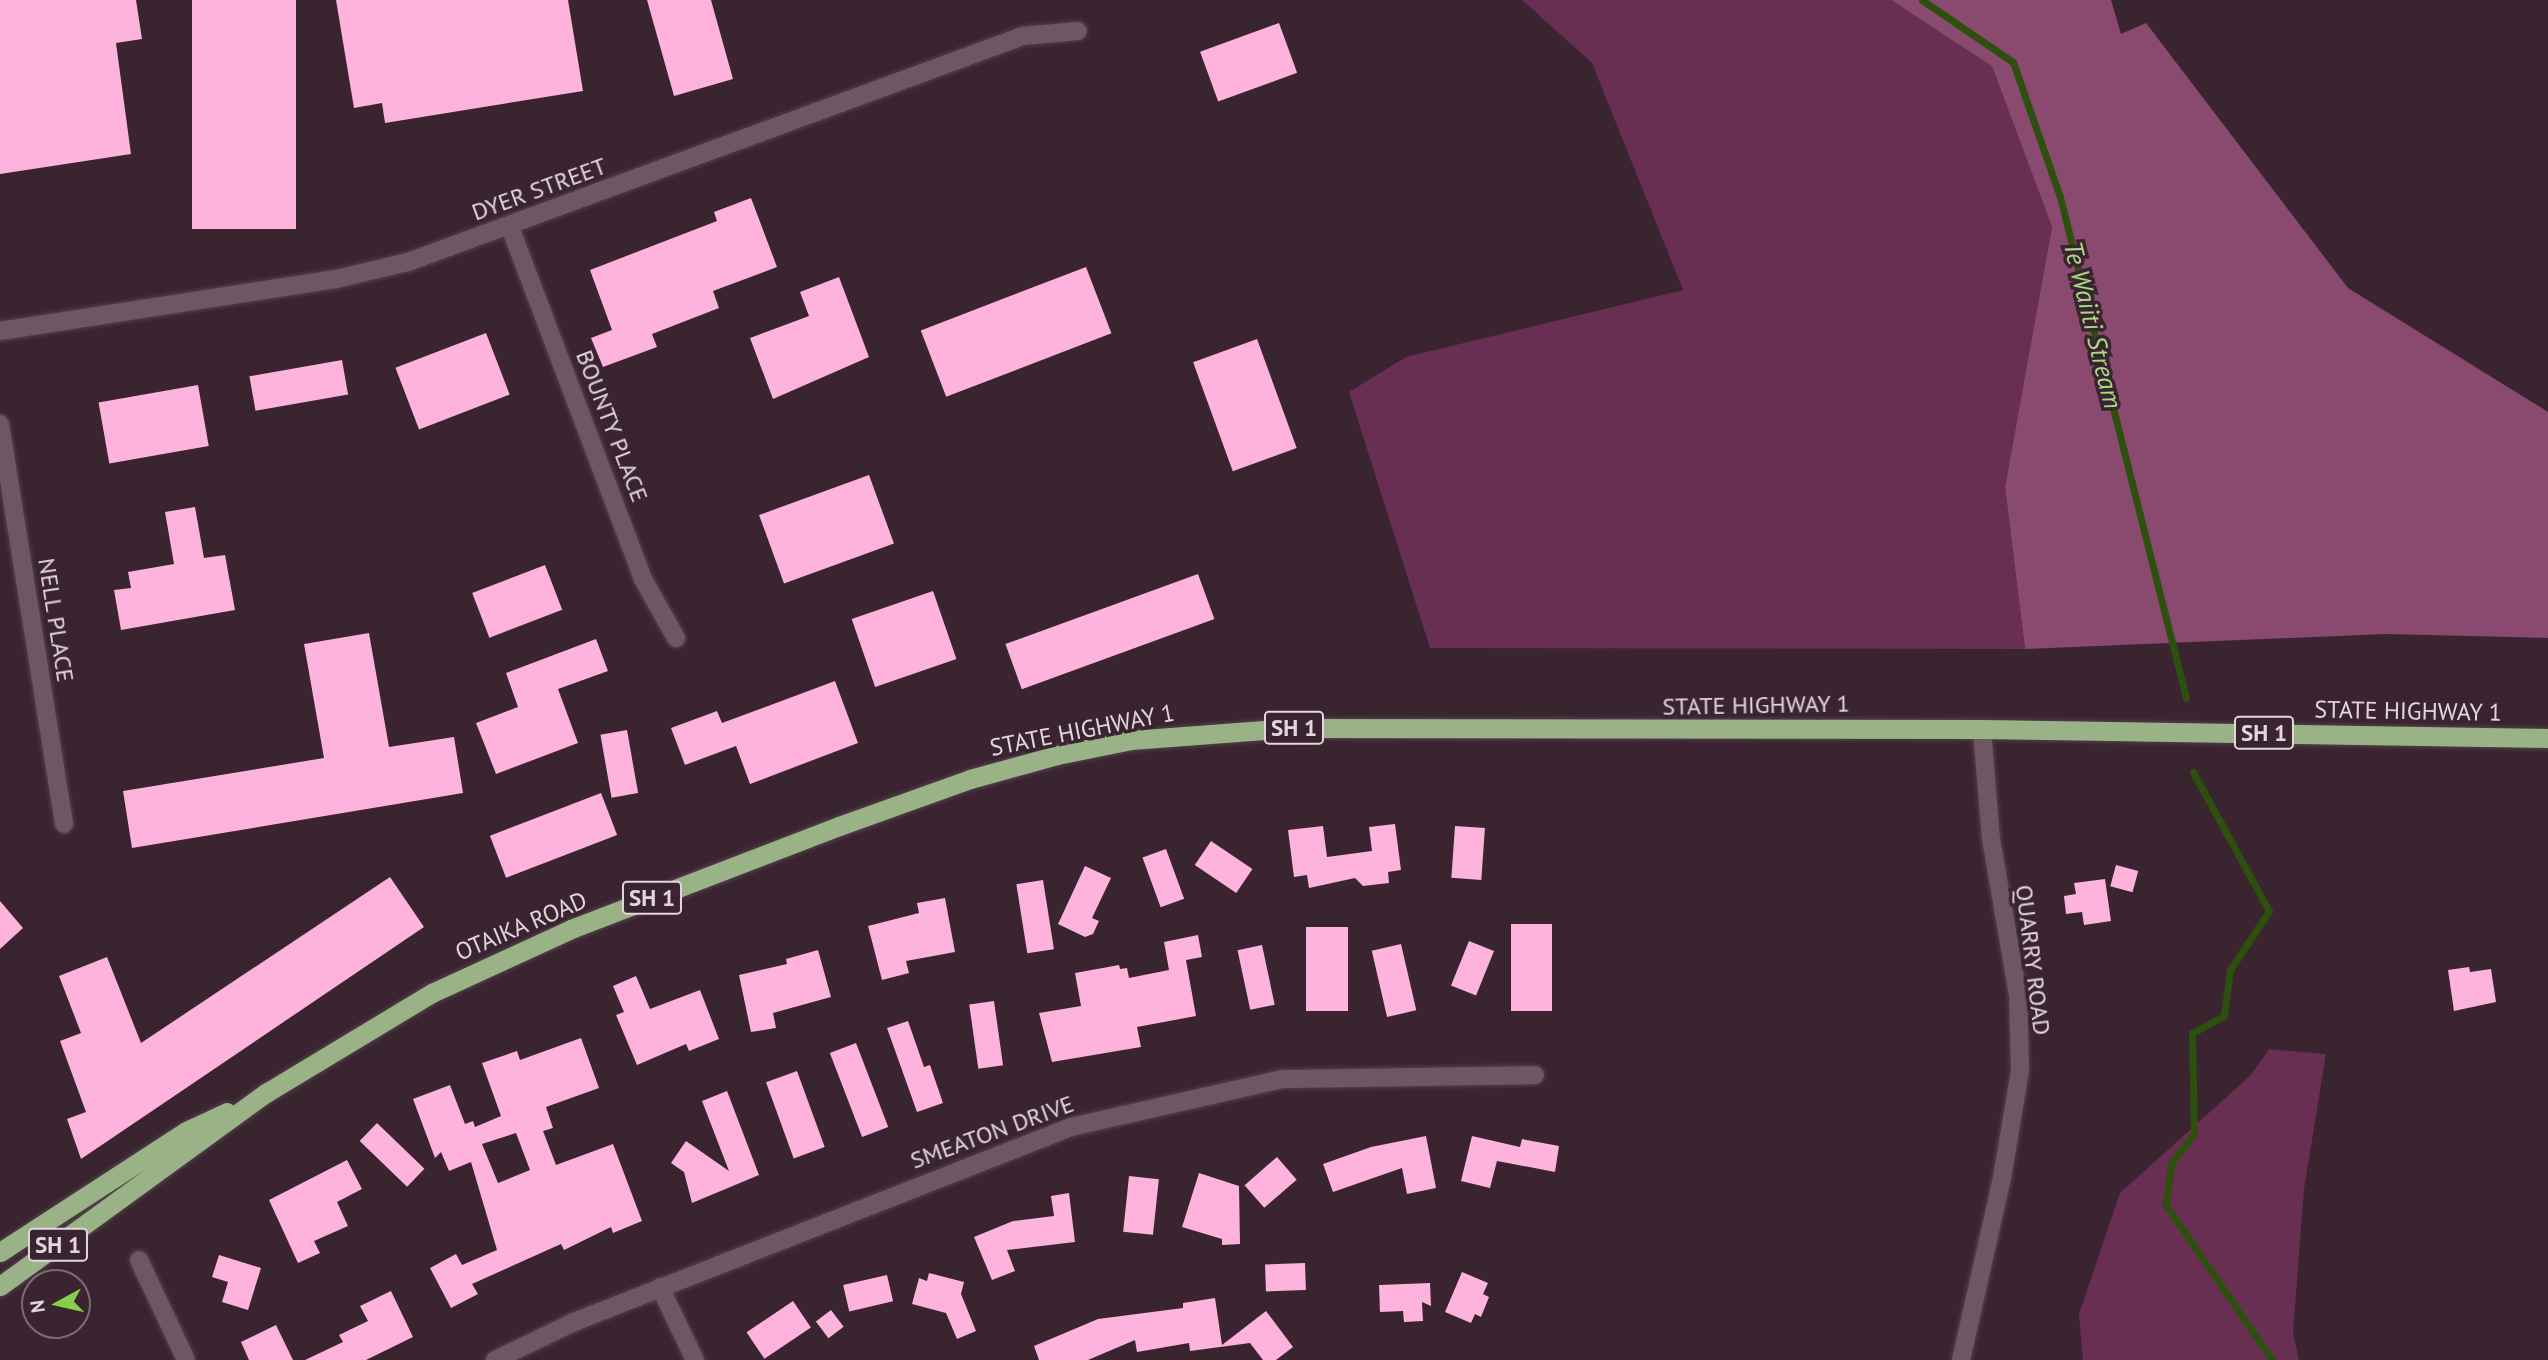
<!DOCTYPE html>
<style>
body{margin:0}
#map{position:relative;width:2548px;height:1360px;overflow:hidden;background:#392430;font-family:"PT Sans",sans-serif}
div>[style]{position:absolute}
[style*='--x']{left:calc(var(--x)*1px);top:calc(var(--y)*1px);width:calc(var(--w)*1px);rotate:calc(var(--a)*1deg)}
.green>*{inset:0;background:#692f52}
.forest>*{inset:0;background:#8a496f}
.stream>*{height:7px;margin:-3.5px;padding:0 3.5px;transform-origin:3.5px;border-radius:3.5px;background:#2d500f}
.building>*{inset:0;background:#feb3dc;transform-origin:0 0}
.roads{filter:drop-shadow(0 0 2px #53414b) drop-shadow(0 0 2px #53414b)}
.minor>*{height:18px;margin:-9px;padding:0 9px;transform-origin:9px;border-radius:9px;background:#6e5663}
.trunk>*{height:19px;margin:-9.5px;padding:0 9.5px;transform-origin:9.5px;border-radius:9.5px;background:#9ab386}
span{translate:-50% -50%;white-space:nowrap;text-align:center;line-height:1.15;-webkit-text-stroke:7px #392430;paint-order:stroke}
.shield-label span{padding:2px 5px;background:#392430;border:2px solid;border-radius:5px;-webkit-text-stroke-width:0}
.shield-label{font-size:23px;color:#e4d6dd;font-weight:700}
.street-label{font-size:24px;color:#e4d6dd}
.water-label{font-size:26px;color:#a7dc83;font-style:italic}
.north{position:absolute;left:21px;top:1269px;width:70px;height:70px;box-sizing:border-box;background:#392430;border:2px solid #7d6b75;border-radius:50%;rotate:262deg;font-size:19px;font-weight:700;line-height:28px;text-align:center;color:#e4d6dd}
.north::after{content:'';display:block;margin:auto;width:24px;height:32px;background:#85cf4c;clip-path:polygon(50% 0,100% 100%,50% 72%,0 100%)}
</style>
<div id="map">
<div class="green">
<div style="clip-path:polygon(1522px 0,1891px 0,1992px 65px,2052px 227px,2005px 487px,2025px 649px,1430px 648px,1349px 392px,1406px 357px,1683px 290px,1592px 63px)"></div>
<div style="clip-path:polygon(2269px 1049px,2326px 1054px,2304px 1189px,2293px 1332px,2299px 1360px,2083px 1360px,2079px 1314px,2120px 1193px,2251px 1075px)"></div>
</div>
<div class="forest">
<div style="clip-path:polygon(1891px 0,2111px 0,2121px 34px,2146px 23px,2348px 288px,2548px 412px,2548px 638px,2385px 634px,2025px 649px,2005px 487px,2052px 227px,1992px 66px)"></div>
</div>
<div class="stream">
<div style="--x:1922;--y:0;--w:110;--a:34.3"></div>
<div style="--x:2013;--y:62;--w:143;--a:70.8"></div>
<div style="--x:2060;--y:197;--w:517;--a:75.88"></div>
<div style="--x:2193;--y:772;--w:158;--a:61.3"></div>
<div style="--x:2269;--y:911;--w:71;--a:123.5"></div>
<div style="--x:2230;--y:970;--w:46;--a:97.4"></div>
<div style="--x:2224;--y:1016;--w:36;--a:152"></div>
<div style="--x:2192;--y:1033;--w:101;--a:88.9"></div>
<div style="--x:2194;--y:1134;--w:37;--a:128"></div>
<div style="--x:2171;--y:1163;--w:42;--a:96.8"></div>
<div style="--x:2166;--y:1205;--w:188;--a:55.6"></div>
</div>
<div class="building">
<div style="clip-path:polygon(0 0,136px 0,142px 39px,116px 43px,131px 154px,0 174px)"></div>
<div style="left:192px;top:0;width:104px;height:229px"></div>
<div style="clip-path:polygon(336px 0,568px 0,583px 91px,385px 123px,382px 103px,354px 108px)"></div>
<div style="clip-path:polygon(647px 0,711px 0,733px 79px,674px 96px)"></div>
<div style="left:1279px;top:23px;width:53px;height:84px;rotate:70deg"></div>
<div style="clip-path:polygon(751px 198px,777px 267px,713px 291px,719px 308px,652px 334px,657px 347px,603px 367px,591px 338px,612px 330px,590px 270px,717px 221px,714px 212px)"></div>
<div style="left:1086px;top:267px;width:71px;height:177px;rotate:69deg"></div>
<div style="clip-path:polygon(839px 277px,869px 357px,773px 399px,750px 338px,809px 316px,800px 292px)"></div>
<div style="left:486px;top:333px;width:66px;height:97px;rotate:69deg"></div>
<div style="left:1257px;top:339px;width:116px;height:68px;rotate:70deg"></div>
<div style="left:342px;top:360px;width:35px;height:94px;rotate:80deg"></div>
<div style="left:198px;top:385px;width:62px;height:101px;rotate:80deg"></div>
<div style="left:869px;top:475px;width:73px;height:117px;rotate:70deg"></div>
<div style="clip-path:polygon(195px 507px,204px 558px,225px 555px,235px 610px,121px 630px,114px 590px,131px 588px,128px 572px,174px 564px,165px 512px)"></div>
<div style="left:545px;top:565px;width:48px;height:78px;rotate:69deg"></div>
<div style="left:1198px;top:574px;width:48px;height:205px;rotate:70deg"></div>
<div style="left:933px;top:591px;width:72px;height:86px;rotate:71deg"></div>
<div style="clip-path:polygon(369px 633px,389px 747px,454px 737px,463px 793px,132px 848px,123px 791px,324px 758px,304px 644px)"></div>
<div style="clip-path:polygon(596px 639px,608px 671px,558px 689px,578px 743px,496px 774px,476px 723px,518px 707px,506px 673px)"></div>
<div style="clip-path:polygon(835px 681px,858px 743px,750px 784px,736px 746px,685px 765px,671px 728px,717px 711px,722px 723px)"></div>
<div style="left:627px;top:730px;width:64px;height:27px;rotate:80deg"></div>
<div style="left:601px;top:793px;width:45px;height:119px;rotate:69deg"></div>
<div style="clip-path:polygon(1395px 824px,1401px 870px,1388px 872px,1389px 883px,1363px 886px,1355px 878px,1309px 888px,1307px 875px,1294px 877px,1288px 830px,1323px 826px,1327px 857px,1372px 851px,1369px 827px)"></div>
<div style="left:1455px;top:826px;width:30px;height:52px;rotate:4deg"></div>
<div style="left:1211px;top:841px;width:50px;height:29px;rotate:34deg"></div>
<div style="left:1166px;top:849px;width:53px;height:25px;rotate:70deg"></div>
<div style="left:2116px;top:865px;width:23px;height:22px;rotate:15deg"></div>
<div style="clip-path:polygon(1085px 866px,1111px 878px,1092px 918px,1099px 921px,1093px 934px,1085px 937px,1058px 924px)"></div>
<div style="clip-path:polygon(390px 877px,424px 927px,81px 1159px,67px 1119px,86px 1112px,60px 1041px,81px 1033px,59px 976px,107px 957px,141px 1043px)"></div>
<div style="clip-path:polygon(2105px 879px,2111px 921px,2084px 925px,2082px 912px,2066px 914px,2064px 896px,2076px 894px,2074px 883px)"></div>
<div style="left:1043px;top:880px;width:70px;height:27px;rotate:81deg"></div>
<div style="clip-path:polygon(945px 898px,955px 952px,906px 961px,909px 973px,882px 980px,868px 926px,919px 913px,917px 903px)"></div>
<div style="clip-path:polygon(0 901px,23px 928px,0 949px)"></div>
<div style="left:1552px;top:924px;width:87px;height:41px;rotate:90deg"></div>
<div style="left:1348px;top:927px;width:84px;height:42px;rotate:90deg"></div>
<div style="clip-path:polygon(1198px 935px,1202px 957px,1186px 960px,1196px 1016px,1137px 1027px,1141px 1047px,1052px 1062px,1039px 1013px,1081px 1006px,1075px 973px,1119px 965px,1120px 969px,1127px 968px,1129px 978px,1169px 970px,1164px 942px)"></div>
<div style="left:1469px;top:941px;width:27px;height:48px;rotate:22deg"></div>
<div style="left:1401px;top:944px;width:68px;height:30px;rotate:77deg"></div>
<div style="left:1262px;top:945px;width:61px;height:25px;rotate:78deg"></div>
<div style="clip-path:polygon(818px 950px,831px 997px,773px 1013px,776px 1028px,751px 1032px,739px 975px,787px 964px,786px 959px)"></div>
<div style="clip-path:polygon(2469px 967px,2470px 972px,2491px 969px,2496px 1002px,2454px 1011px,2448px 970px)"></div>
<div style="clip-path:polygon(636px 976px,650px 1009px,700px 990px,719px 1039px,689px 1051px,686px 1044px,637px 1065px,616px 1015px,624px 1012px,613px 986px)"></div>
<div style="left:994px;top:1001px;width:65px;height:25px;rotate:82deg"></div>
<div style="clip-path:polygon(908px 1021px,924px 1067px,930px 1065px,943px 1103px,917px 1112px,887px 1028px)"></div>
<div style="clip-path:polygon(evenodd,581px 1038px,599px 1088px,546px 1107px,553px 1128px,543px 1131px,556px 1165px,613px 1144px,642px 1221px,613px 1233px,611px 1227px,564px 1250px,561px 1244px,472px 1284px,478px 1294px,451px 1308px,430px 1268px,456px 1254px,462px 1265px,497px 1250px,471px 1162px,449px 1171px,441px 1152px,435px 1158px,413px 1099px,450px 1085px,465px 1124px,473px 1121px,475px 1127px,501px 1116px,482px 1063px,517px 1051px,520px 1060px,581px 1038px,516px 1133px,530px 1170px,498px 1183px,482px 1144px,516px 1133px)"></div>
<div style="left:856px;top:1043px;width:90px;height:28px;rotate:69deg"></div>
<div style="left:797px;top:1071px;width:81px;height:33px;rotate:70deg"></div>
<div style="clip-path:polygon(727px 1091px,759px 1175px,692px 1203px,684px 1172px,671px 1163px,686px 1141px,729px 1171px,702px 1101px)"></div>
<div style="left:377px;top:1123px;width:66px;height:25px;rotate:44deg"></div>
<div style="clip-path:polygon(1426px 1136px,1436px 1188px,1407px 1194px,1402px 1168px,1333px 1192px,1323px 1164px,1371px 1147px)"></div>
<div style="clip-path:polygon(1472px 1136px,1520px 1147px,1522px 1139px,1559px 1146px,1555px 1172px,1497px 1161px,1490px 1188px,1461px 1181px)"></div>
<div style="left:1277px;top:1157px;width:30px;height:43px;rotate:49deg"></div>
<div style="clip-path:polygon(347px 1160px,362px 1189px,337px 1202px,348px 1226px,314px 1241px,320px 1253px,298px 1263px,269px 1200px)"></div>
<div style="clip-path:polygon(1199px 1173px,1239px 1186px,1240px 1244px,1222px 1245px,1222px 1239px,1182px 1227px)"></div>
<div style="left:1129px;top:1176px;width:30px;height:56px;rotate:6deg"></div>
<div style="clip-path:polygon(1069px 1193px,1075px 1242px,1007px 1250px,1015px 1271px,992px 1280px,974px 1237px,1013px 1221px,1054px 1216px,1051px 1196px)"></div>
<div style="clip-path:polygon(219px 1255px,261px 1268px,248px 1310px,222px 1302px,228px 1282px,212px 1277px)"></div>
<div style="left:1305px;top:1263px;width:27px;height:40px;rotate:88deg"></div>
<div style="clip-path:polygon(1462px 1272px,1488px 1283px,1483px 1294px,1489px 1297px,1481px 1317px,1475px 1314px,1471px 1323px,1445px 1312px)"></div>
<div style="clip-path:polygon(929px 1273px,964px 1282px,961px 1294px,976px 1331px,957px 1339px,946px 1313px,912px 1304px,919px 1278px,927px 1281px)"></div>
<div style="left:887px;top:1275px;width:27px;height:45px;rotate:77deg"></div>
<div style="clip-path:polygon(1430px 1283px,1431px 1306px,1422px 1302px,1423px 1321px,1404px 1322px,1403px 1311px,1380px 1312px,1379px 1285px)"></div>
<div style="clip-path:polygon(391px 1291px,413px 1337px,366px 1360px,305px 1360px,343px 1342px,339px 1335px,368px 1321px,360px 1306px)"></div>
<div style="clip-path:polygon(1215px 1298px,1222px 1345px,1266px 1311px,1293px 1347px,1276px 1360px,1263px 1360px,1250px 1343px,1190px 1351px,1189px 1343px,1137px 1352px,1135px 1340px,1088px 1360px,1039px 1360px,1034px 1346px,1098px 1319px,1183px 1308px,1183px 1303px)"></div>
<div style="left:793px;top:1301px;width:32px;height:56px;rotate:56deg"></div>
<div style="left:831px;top:1310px;width:21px;height:19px;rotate:53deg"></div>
<div style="clip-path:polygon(276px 1325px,293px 1360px,249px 1360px,241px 1342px)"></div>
</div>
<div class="roads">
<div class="minor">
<div style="--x:510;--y:227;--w:376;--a:69.3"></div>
<div style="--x:643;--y:579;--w:68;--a:60.8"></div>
<div style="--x:0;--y:331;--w:340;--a:-8.8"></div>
<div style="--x:336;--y:279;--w:74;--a:-13.3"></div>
<div style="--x:408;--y:262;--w:655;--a:-20.18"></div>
<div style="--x:1023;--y:36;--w:55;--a:-5.2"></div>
<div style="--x:0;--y:424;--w:405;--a:80.9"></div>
<div style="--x:139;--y:1260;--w:110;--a:64.8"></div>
<div style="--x:660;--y:1287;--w:81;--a:64.4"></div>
<div style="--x:495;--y:1360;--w:88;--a:-25.7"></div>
<div style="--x:574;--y:1322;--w:534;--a:-21.42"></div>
<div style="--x:1071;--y:1127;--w:217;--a:-12.8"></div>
<div style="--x:1283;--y:1079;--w:252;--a:-0.9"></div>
<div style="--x:1961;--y:1360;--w:187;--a:-77.3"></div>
<div style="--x:2002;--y:1178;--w:109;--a:-80.5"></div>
<div style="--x:2020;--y:1070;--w:75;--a:-91.5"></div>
<div style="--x:2018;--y:995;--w:158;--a:-99.8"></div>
<div style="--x:1991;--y:839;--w:110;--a:-94.7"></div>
</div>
<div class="trunk">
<div style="--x:0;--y:1252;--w:222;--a:-33"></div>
<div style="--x:186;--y:1131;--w:45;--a:-24.9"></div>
<div style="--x:0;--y:1286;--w:329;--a:-36"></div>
<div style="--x:266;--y:1093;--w:194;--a:-31.1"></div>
<div style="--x:432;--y:993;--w:153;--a:-24.7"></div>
<div style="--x:571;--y:929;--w:287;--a:-21"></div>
<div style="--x:839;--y:826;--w:139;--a:-19.7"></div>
<div style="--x:970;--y:779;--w:90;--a:-15.4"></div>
<div style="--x:1057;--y:755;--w:76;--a:-11.5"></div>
<div style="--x:1131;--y:740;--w:160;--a:-4.3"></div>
<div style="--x:1291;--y:728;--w:691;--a:0.08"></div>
<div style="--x:1982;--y:729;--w:566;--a:0.91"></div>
</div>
</div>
<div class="shield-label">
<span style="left:1294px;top:728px">SH 1</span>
<span style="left:2264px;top:733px">SH 1</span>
<span style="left:652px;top:898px">SH 1</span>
<span style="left:58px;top:1245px">SH 1</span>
</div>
<div class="street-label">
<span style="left:539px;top:189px;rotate:-20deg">DYER STREET</span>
<span style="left:612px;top:426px;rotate:69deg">BOUNTY PLACE</span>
<span style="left:56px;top:620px;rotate:81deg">NELL PLACE</span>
<span style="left:1756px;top:705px;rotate:-1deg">STATE HIGHWAY 1</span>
<span style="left:2408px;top:711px;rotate:1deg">STATE HIGHWAY 1</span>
<span style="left:1082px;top:730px;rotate:-11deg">STATE HIGHWAY 1</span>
<span style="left:521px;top:926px;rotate:-23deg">OTAIKA ROAD</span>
<span style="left:2033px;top:960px;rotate:83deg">QUARRY ROAD</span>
<span style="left:992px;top:1132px;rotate:-20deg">SMEATON DRIVE</span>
</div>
<div class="water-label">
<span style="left:2093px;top:325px;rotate:76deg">Te Waiiti Stream</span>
</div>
<div class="north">N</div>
</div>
